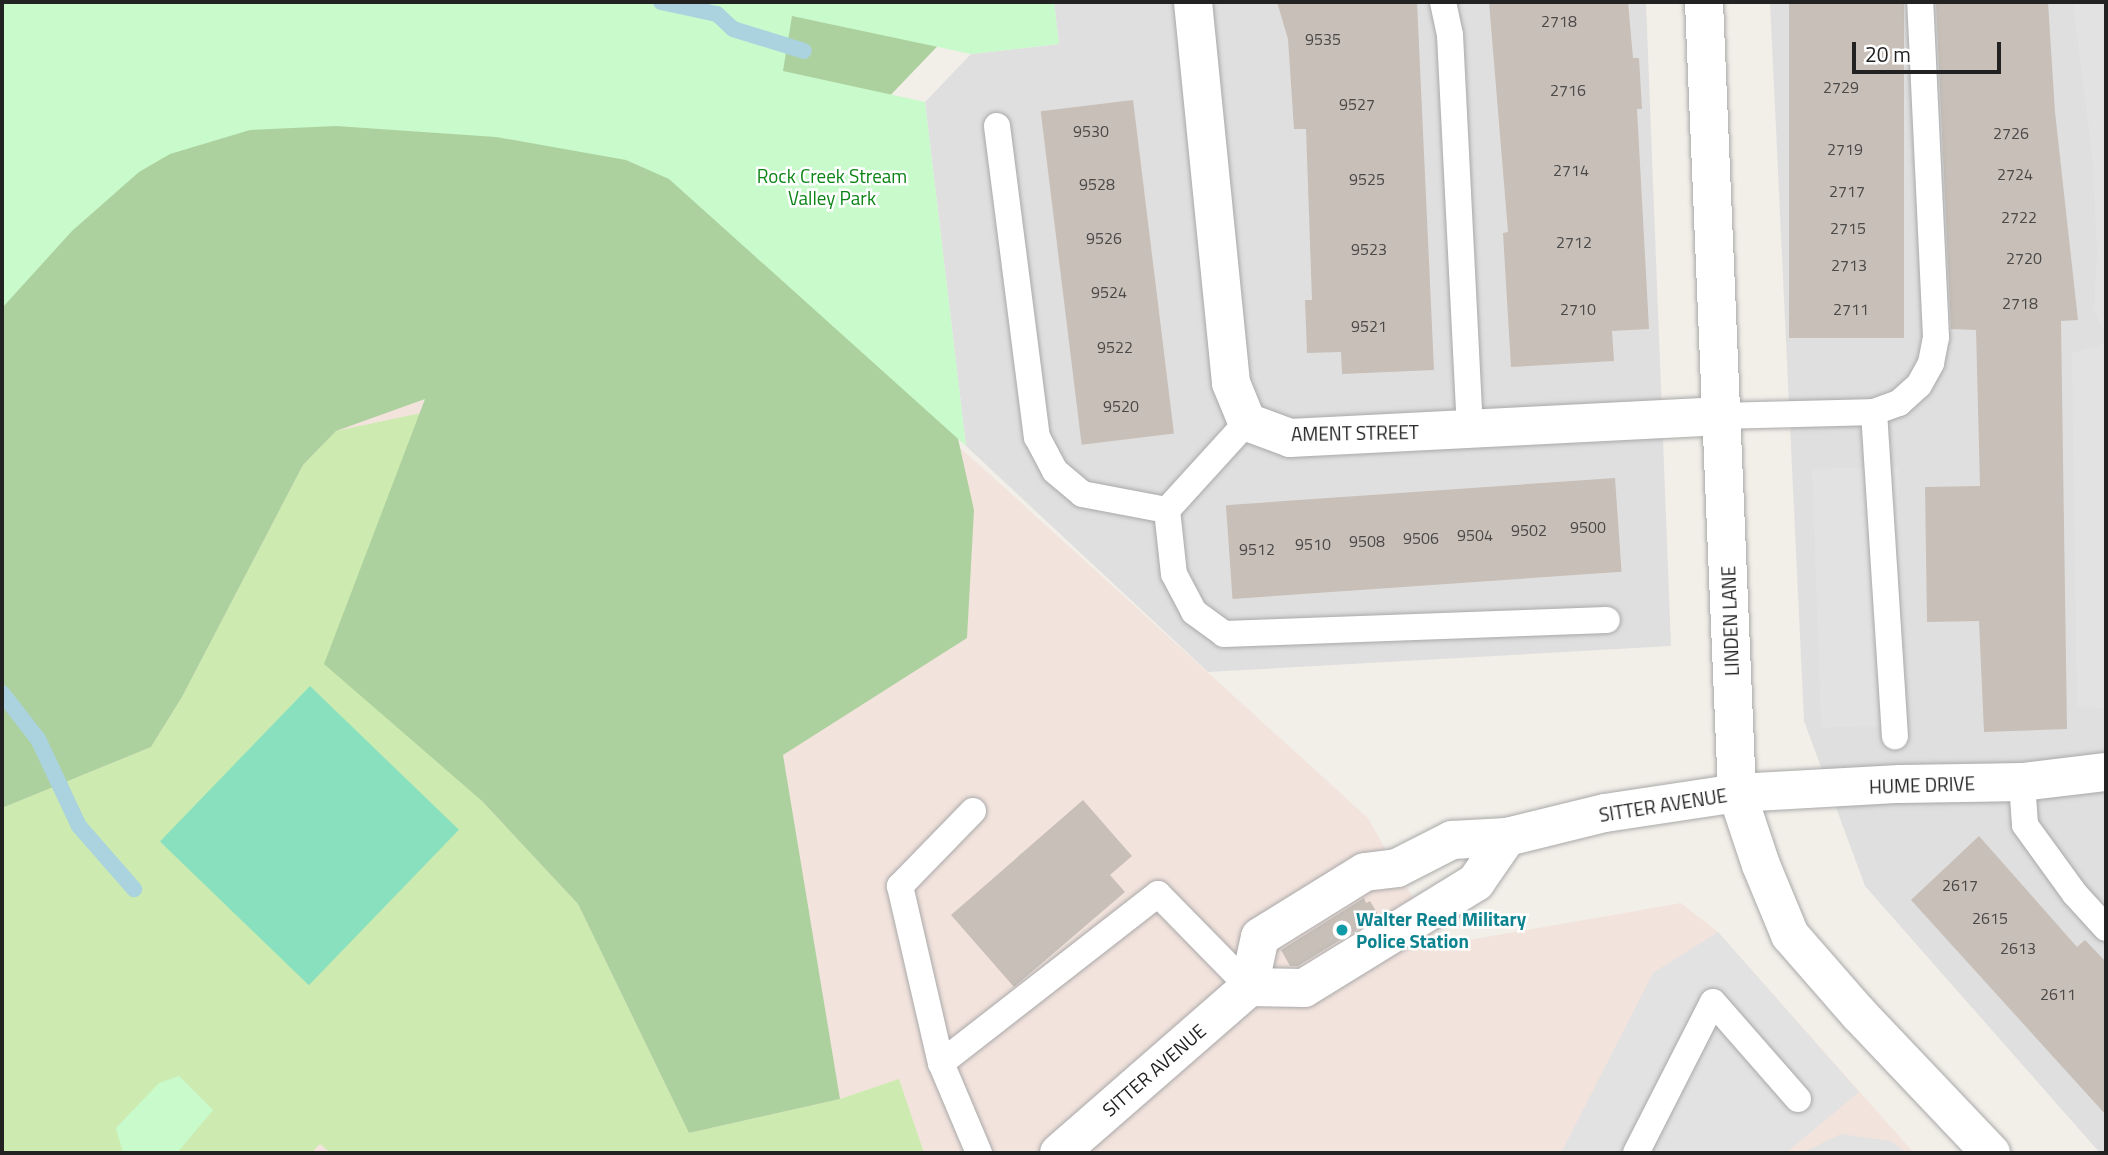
<!DOCTYPE html>
<style>
body{margin:0}
#map{position:relative;width:2108px;height:1155px;overflow:hidden;background:#f2efe9;font-family:"Titillium Web",sans-serif}
div>[style]{position:absolute}
[style*='--x']{left:calc(var(--x)*1px);top:calc(var(--y)*1px);width:calc(var(--w)*1px);rotate:calc(var(--a)*1deg)}
.residential>*{inset:0;background:#e0dfdf}
.military>*{inset:0;background:#f3e3dd}
.grass>*{inset:0;background:#cdebb0}
.forest>*{inset:0;background:#add19e}
.park>*{inset:0;background:#c8facc}
.pitch>*{inset:0;background:#88e0be;transform-origin:0 0}
.parking>*{inset:0;background:#e2e2e2;transform-origin:0 0}
.stream>*{height:16px;margin:-8px;padding:0 8px;transform-origin:8px;border-radius:8px;background:#aad3df}
.building>*{inset:0;background:#c7bfb8;transform-origin:0 0}
.roads{filter:drop-shadow(0 0 2px #a9a9a9) drop-shadow(0 0 2px #a9a9a9)}
.service>*{height:26px;margin:-13px;padding:0 13px;transform-origin:13px;border-radius:13px;background:#fff}
.minor>*{height:38px;margin:-19px;padding:0 19px;transform-origin:19px;border-radius:19px;background:#fff}
.tertiary>*{height:38px;margin:-19px;padding:0 19px;transform-origin:19px;border-radius:19px;background:#fff}
.dots>*{width:19px;height:19px;translate:-50% -50%;box-sizing:border-box;border:4px solid #fff;border-radius:50%}
span{translate:-50% -50%;white-space:nowrap;text-align:center;line-height:1.15;-webkit-text-stroke:5px #fff;paint-order:stroke}
.number-label{font-size:16px;color:#4b4948}
.number-label span{-webkit-text-stroke-width:0}
.park-label{font-size:19px;color:#0c8416}
.street-label{font-size:19px;color:#222}
.culture-label{font-size:19px;color:#0d838f;font-weight:700}
.left{translate:0 -50%;text-align:left}
.frame{position:absolute;inset:0;border:4px solid #222;pointer-events:none}
.scale{position:absolute;left:1852px;top:42px;width:149px;height:32px;box-sizing:border-box;border:4px solid #222;border-top:0;padding-left:9px;font-size:21px;line-height:24px;white-space:nowrap;color:#222;-webkit-text-stroke:5px #fff;paint-order:stroke}
</style>
<div id="map">
<div class="residential">
<div style="clip-path:polygon(1054px 2px,1646px 2px,1671px 646px,1208px 672px,966px 446px,925px 102px,971px 54px,1059px 44px)"></div>
<div style="clip-path:polygon(1770px 2px,2106px 2px,2106px 1153px,2100px 1153px,1865px 886px,1804px 721px)"></div>
</div>
<div class="military">
<div style="clip-path:polygon(2px 308px,932px 422px,1368px 818px,1434px 936px,1446px 944px,1681px 903px,1718px 932px,1914px 1153px,2px 1153px)"></div>
</div>
<div class="grass">
<div style="clip-path:polygon(440px 409px,482px 801px,578px 904px,689px 1133px,840px 1099px,899px 1079px,924px 1153px,331px 1153px,320px 1144px,311px 1153px,2px 1153px,2px 808px,151px 747px,182px 697px,303px 465px,336px 431px)"></div>
</div>
<div class="forest">
<div style="clip-path:polygon(2px 2px,1035px 2px,953px 30px,883px 103px,974px 510px,967px 638px,783px 755px,840px 1099px,689px 1133px,578px 904px,482px 801px,324px 664px,425px 399px,336px 431px,303px 465px,182px 697px,151px 747px,2px 808px)"></div>
</div>
<div class="park">
<div style="clip-path:polygon(2px 2px,1054px 2px,1059px 44px,971px 54px,792px 16px,783px 71px,925px 102px,966px 446px,669px 179px,626px 160px,496px 137px,336px 126px,250px 130px,170px 154px,139px 172px,72px 231px,2px 308px)"></div>
<div style="clip-path:polygon(179px 1076px,213px 1110px,177px 1153px,123px 1153px,116px 1128px,159px 1083px)"></div>
</div>
<div class="pitch">
<div style="left:310px;top:686px;width:207px;height:216px;rotate:44deg"></div>
</div>
<div class="parking">
<div style="clip-path:polygon(2073px 2px,2106px 2px,2106px 335px,2094px 311px,2097px 249px,2092px 153px)"></div>
<div style="clip-path:polygon(2106px 343px,2106px 708px,2077px 707px,2072px 353px)"></div>
<div style="left:1898px;top:466px;width:259px;height:86px;rotate:88deg"></div>
<div style="clip-path:polygon(1718px 932px,1859px 1092px,1786px 1153px,1561px 1153px,1653px 973px)"></div>
<div style="clip-path:polygon(1841px 1134px,1890px 1141px,1907px 1153px,1802px 1153px)"></div>
</div>
<div class="stream">
<div style="--x:661;--y:2;--w:57;--a:12.1"></div>
<div style="--x:717;--y:14;--w:22;--a:43"></div>
<div style="--x:733;--y:29;--w:74;--a:17.2"></div>
<div style="--x:2;--y:693;--w:58;--a:52"></div>
<div style="--x:38;--y:739;--w:96;--a:64.8"></div>
<div style="--x:79;--y:826;--w:84;--a:48.9"></div>
</div>
<div class="building">
<div style="clip-path:polygon(1277px 2px,1417px 2px,1434px 370px,1342px 374px,1341px 352px,1307px 353px,1305px 300px,1312px 300px,1306px 129px,1294px 129px,1288px 39px)"></div>
<div style="clip-path:polygon(1489px 2px,1628px 2px,1633px 58px,1639px 58px,1642px 109px,1637px 109px,1649px 329px,1612px 331px,1614px 361px,1511px 367px,1503px 233px,1508px 232px)"></div>
<div style="left:1789px;top:2px;width:115px;height:336px"></div>
<div style="clip-path:polygon(1936px 2px,2048px 2px,2055px 112px,2078px 320px,2061px 321px,2067px 729px,1984px 732px,1979px 621px,1927px 622px,1925px 487px,1980px 486px,1976px 330px,1951px 329px)"></div>
<div style="left:1133px;top:100px;width:336px;height:93px;rotate:83deg"></div>
<div style="left:1615px;top:478px;width:94px;height:390px;rotate:86deg"></div>
<div style="clip-path:polygon(1083px 800px,1132px 856px,1110px 875px,1125px 892px,1014px 987px,951px 915px)"></div>
<div style="clip-path:polygon(1979px 836px,2077px 947px,2085px 940px,2106px 962px,2106px 1115px,1911px 900px)"></div>
<div style="clip-path:polygon(1364px 898px,1366px 903px,1370px 901px,1379px 916px,1298px 966px,1290px 966px,1281px 950px)"></div>
</div>
<div class="roads">
<div class="service">
<div style="--x:1443;--y:2;--w:34;--a:78"></div>
<div style="--x:1450;--y:35;--w:397;--a:87.1"></div>
<div style="--x:997;--y:126;--w:314;--a:82.7"></div>
<div style="--x:1037;--y:437;--w:38;--a:62"></div>
<div style="--x:1055;--y:471;--w:35;--a:40"></div>
<div style="--x:1082;--y:494;--w:86;--a:10.7"></div>
<div style="--x:1167;--y:510;--w:119;--a:-47.7"></div>
<div style="--x:1874;--y:412;--w:27;--a:-20"></div>
<div style="--x:1899;--y:403;--w:27;--a:-42"></div>
<div style="--x:1919;--y:385;--w:25;--a:-61"></div>
<div style="--x:1931;--y:363;--w:26;--a:-79"></div>
<div style="--x:1936;--y:337;--w:335;--a:-92.7"></div>
<div style="--x:1722;--y:416;--w:152;--a:-1.5"></div>
<div style="--x:1874;--y:412;--w:325;--a:86.3"></div>
<div style="--x:1167;--y:510;--w:64;--a:83.8"></div>
<div style="--x:1174;--y:574;--w:43;--a:62.2"></div>
<div style="--x:1194;--y:612;--w:37;--a:36"></div>
<div style="--x:1224;--y:634;--w:383;--a:-2.1"></div>
<div style="--x:2022;--y:782;--w:43;--a:86"></div>
<div style="--x:2025;--y:825;--w:85;--a:54.1"></div>
<div style="--x:2075;--y:894;--w:46;--a:47.6"></div>
<div style="--x:973;--y:811;--w:105;--a:134.2"></div>
<div style="--x:900;--y:886;--w:182;--a:77"></div>
<div style="--x:941;--y:1063;--w:98;--a:67.1"></div>
<div style="--x:941;--y:1063;--w:275;--a:-37.9"></div>
<div style="--x:1158;--y:894;--w:130;--a:45.6"></div>
<div style="--x:1636;--y:1153;--w:169;--a:-63"></div>
<div style="--x:1713;--y:1002;--w:129;--a:48.8"></div>
</div>
<div class="minor">
<div style="--x:1193;--y:2;--w:383;--a:84.3"></div>
<div style="--x:1231;--y:383;--w:42;--a:67.7"></div>
<div style="--x:1247;--y:422;--w:46;--a:20.4"></div>
<div style="--x:1290;--y:438;--w:433;--a:-2.9"></div>
<div style="--x:1249;--y:987;--w:55;--a:1"></div>
<div style="--x:1304;--y:988;--w:202;--a:-31.6"></div>
<div style="--x:1476;--y:882;--w:55;--a:-55.4"></div>
<div style="--x:1059;--y:1153;--w:252;--a:-41.1"></div>
<div style="--x:1249;--y:987;--w:51;--a:-77.6"></div>
<div style="--x:1260;--y:937;--w:123;--a:-31.8"></div>
<div style="--x:1365;--y:872;--w:32;--a:-7"></div>
<div style="--x:1397;--y:868;--w:62;--a:-27"></div>
<div style="--x:1452;--y:840;--w:55;--a:-3.1"></div>
<div style="--x:1507;--y:837;--w:101;--a:-13.8"></div>
<div style="--x:1605;--y:813;--w:134;--a:-8.6"></div>
<div style="--x:1737;--y:793;--w:163;--a:-3.2"></div>
<div style="--x:1900;--y:784;--w:122;--a:-0.9"></div>
<div style="--x:2022;--y:782;--w:85;--a:-6.8"></div>
</div>
<div class="tertiary">
<div style="--x:1704;--y:2;--w:792;--a:87.61"></div>
<div style="--x:1737;--y:793;--w:76;--a:71.6"></div>
<div style="--x:1761;--y:865;--w:76;--a:67.5"></div>
<div style="--x:1790;--y:935;--w:105;--a:48.9"></div>
<div style="--x:1859;--y:1014;--w:192;--a:46.5"></div>
</div>
</div>
<div class="dots">
<div style="left:1342px;top:930px;background:#0f9aa8"></div>
</div>
<div class="number-label">
<span style="left:1559px;top:21px">2718</span>
<span style="left:1323px;top:39px">9535</span>
<span style="left:1841px;top:87px">2729</span>
<span style="left:1568px;top:90px">2716</span>
<span style="left:1357px;top:104px">9527</span>
<span style="left:1091px;top:131px">9530</span>
<span style="left:2011px;top:133px">2726</span>
<span style="left:1845px;top:149px">2719</span>
<span style="left:1571px;top:170px">2714</span>
<span style="left:2015px;top:174px">2724</span>
<span style="left:1367px;top:179px">9525</span>
<span style="left:1097px;top:184px">9528</span>
<span style="left:1847px;top:191px">2717</span>
<span style="left:2019px;top:217px">2722</span>
<span style="left:1848px;top:228px">2715</span>
<span style="left:1104px;top:238px">9526</span>
<span style="left:1574px;top:242px">2712</span>
<span style="left:1369px;top:249px">9523</span>
<span style="left:2024px;top:258px">2720</span>
<span style="left:1849px;top:265px">2713</span>
<span style="left:1109px;top:292px">9524</span>
<span style="left:2020px;top:303px">2718</span>
<span style="left:1578px;top:309px">2710</span>
<span style="left:1851px;top:309px">2711</span>
<span style="left:1369px;top:326px">9521</span>
<span style="left:1115px;top:347px">9522</span>
<span style="left:1121px;top:406px">9520</span>
<span style="left:1588px;top:527px">9500</span>
<span style="left:1529px;top:530px">9502</span>
<span style="left:1475px;top:535px">9504</span>
<span style="left:1421px;top:538px">9506</span>
<span style="left:1367px;top:541px">9508</span>
<span style="left:1313px;top:544px">9510</span>
<span style="left:1257px;top:549px">9512</span>
<span style="left:1960px;top:885px">2617</span>
<span style="left:1990px;top:918px">2615</span>
<span style="left:2018px;top:948px">2613</span>
<span style="left:2058px;top:994px">2611</span>
</div>
<div class="park-label">
<span style="left:832px;top:187px">Rock Creek Stream<br>Valley Park</span>
</div>
<div class="street-label">
<span style="left:1355px;top:433px;rotate:-1deg">AMENT STREET</span>
<span style="left:1730px;top:621px;rotate:-92deg">LINDEN LANE</span>
<span style="left:1922px;top:785px;rotate:-2deg">HUME DRIVE</span>
<span style="left:1663px;top:805px;rotate:-9deg">SITTER AVENUE</span>
<span style="left:1154px;top:1070px;rotate:-41deg">SITTER AVENUE</span>
</div>
<div class="culture-label">
<span class="left" style="left:1356px;top:930px">Walter Reed Military<br>Police Station</span>
</div>
<div class="frame"></div>
<div class="scale">20 m</div>
</div>
